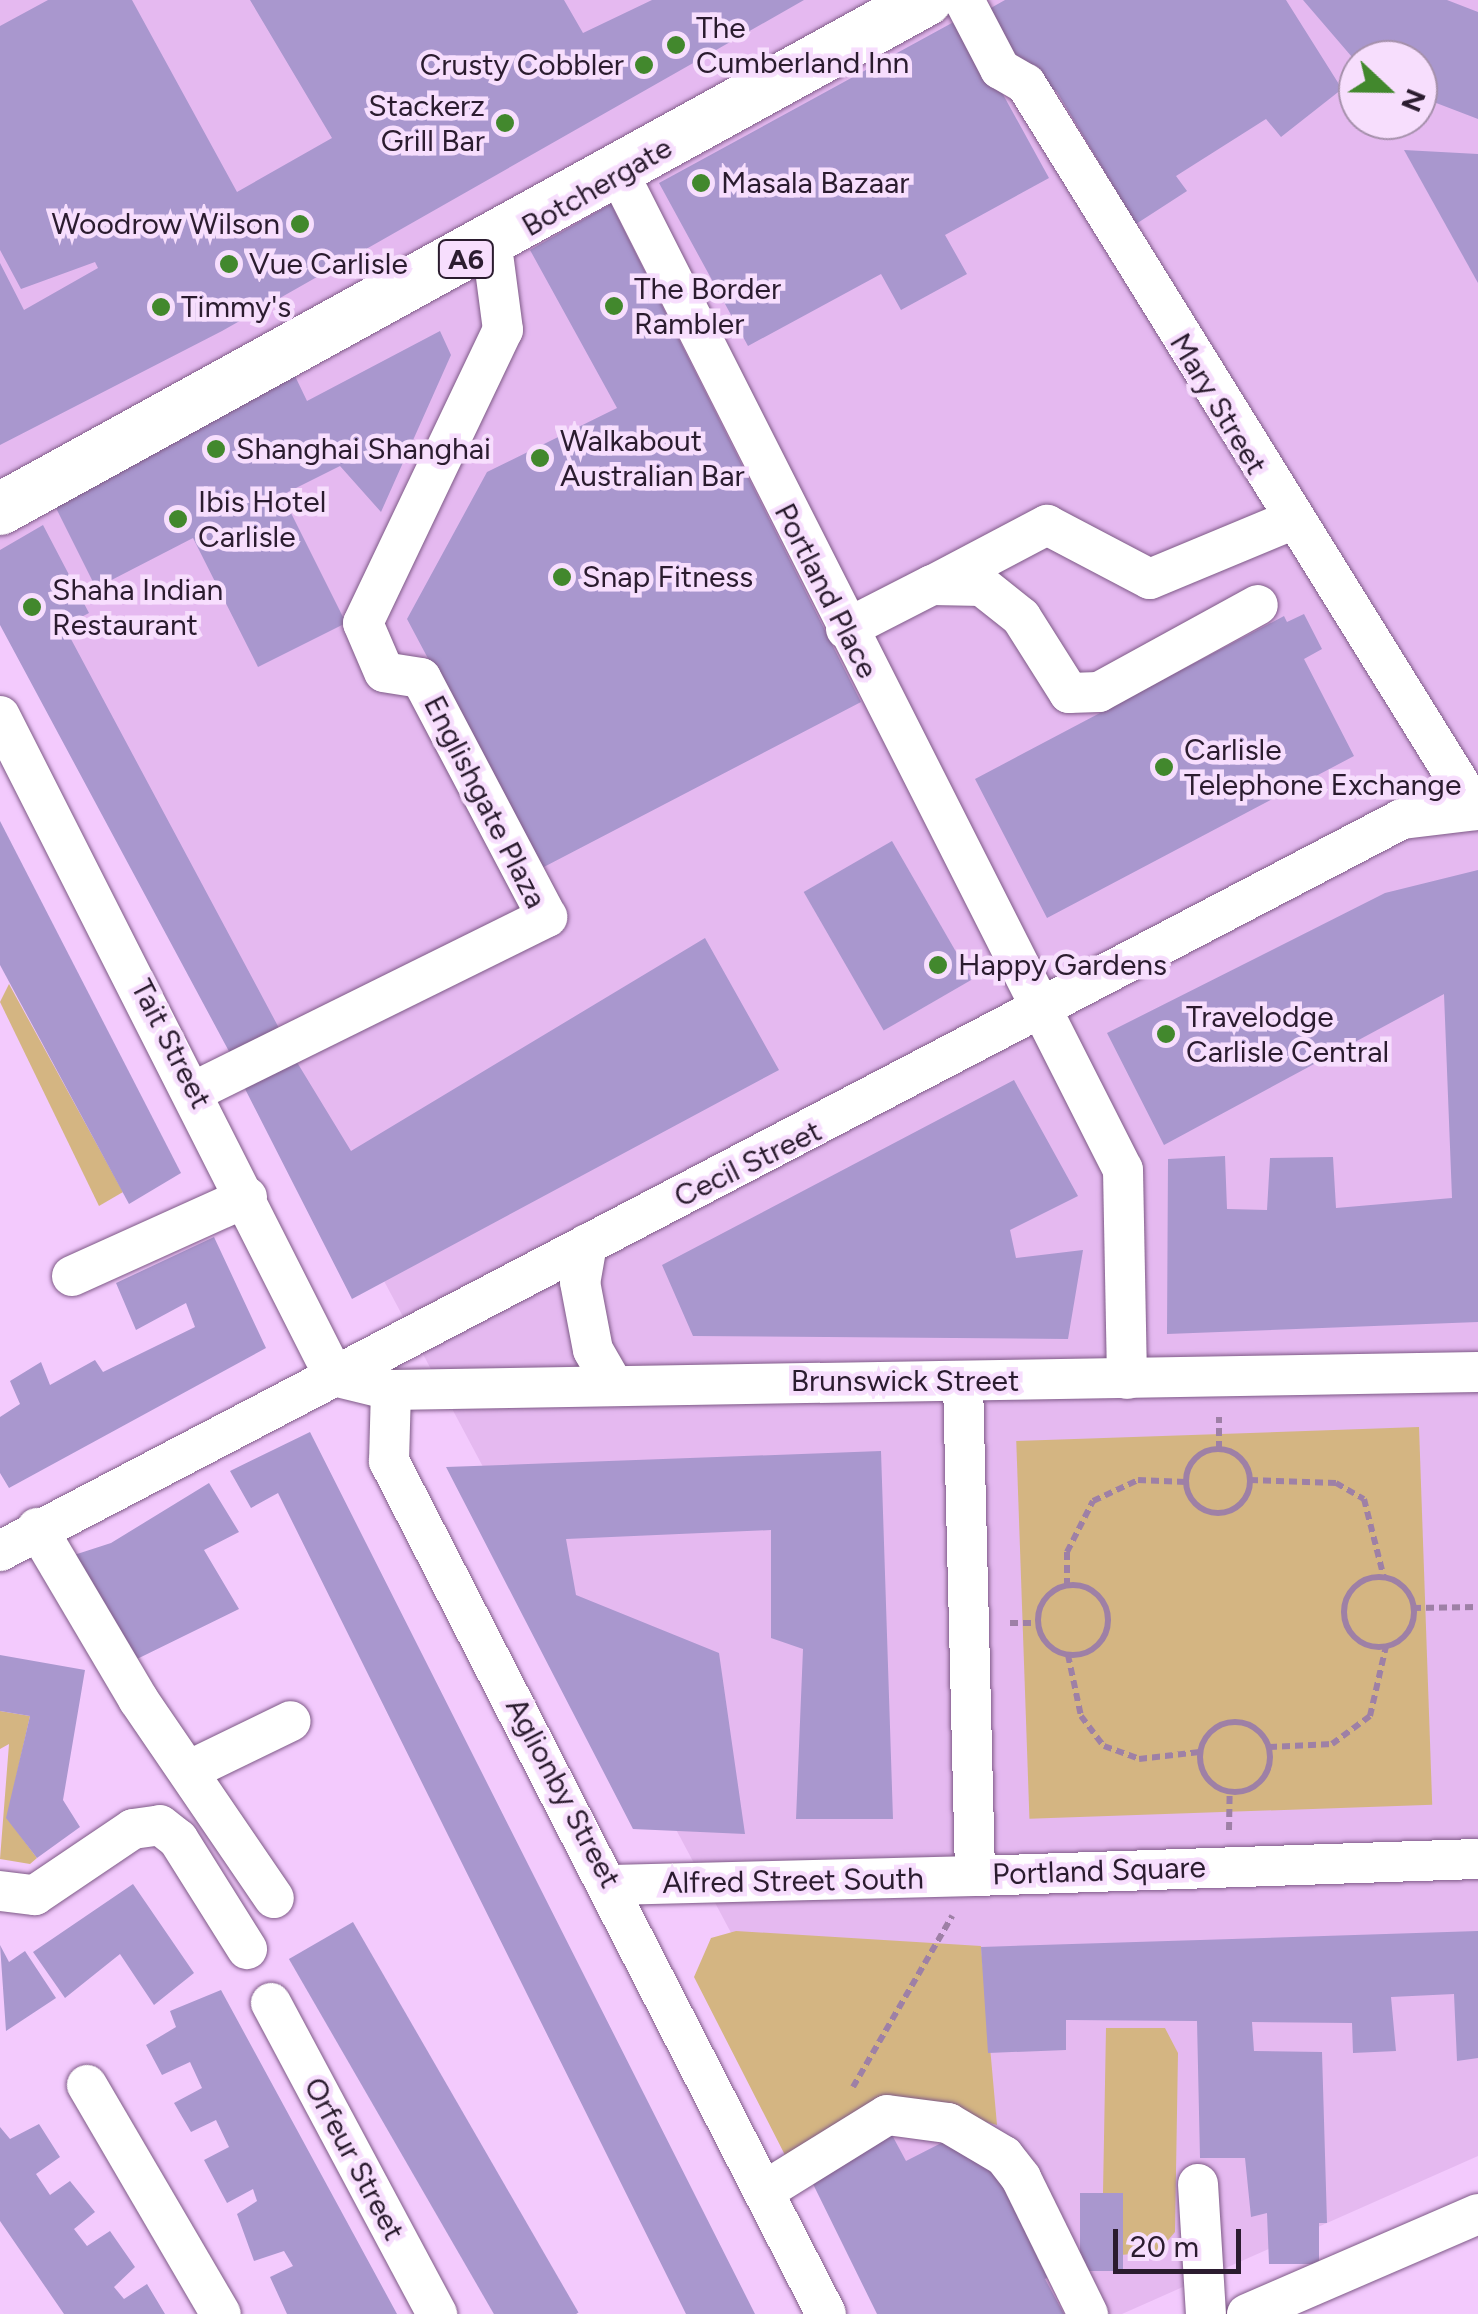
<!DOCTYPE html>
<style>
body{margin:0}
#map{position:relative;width:1478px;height:2314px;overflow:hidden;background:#f3cafd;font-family:Figtree,sans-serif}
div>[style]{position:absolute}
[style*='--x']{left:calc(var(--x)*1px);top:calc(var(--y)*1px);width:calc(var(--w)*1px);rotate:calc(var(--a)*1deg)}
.built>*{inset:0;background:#e5b9f0}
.green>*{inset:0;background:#d4b582;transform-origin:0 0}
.building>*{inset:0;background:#a997ce;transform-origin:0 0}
.path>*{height:6px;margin-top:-3px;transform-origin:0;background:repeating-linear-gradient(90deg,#9e80a6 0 8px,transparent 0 13px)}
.path>.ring{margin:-3px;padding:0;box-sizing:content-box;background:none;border:6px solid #9e80a6;border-radius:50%}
.roads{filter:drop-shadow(0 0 2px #7e5a87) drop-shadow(0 0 2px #7e5a87)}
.minor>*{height:40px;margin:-20px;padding:0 20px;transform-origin:20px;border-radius:20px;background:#fff}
.major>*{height:52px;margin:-26px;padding:0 26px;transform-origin:26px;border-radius:26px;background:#fff}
.dots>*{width:28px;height:28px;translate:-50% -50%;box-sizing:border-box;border:5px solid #f7defd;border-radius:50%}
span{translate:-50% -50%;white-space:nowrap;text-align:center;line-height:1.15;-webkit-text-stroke:9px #f7defd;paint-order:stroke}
.shield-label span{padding:2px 8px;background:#f7defd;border:2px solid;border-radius:8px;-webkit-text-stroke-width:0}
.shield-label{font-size:28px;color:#2b1c2f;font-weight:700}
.poi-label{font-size:30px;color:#2b1c2f}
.left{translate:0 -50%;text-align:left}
.right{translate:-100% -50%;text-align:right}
.street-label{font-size:30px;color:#2b1c2f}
.north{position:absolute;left:1338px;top:40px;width:100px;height:100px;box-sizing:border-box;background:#f7defd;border:2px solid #a590ab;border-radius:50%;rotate:112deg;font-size:28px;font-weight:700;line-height:40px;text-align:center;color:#2b1c2f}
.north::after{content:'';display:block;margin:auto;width:35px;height:45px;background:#42882d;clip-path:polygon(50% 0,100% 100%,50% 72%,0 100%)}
.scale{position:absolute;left:1113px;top:2229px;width:128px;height:45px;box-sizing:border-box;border:5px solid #2b1c2f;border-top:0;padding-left:12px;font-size:30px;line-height:35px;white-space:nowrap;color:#2b1c2f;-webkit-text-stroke:8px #f7defd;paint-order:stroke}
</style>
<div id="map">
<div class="built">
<div style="clip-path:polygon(evenodd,0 0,1478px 0,1478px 2156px,1122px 2314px,934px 2314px,88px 725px,0 588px,0 0,1358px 60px,1418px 60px,1418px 120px,1358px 120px,1358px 60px)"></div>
</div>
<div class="green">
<div style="clip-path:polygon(9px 984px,123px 1192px,99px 1206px,0 1002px)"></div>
<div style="left:1419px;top:1427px;width:378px;height:403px;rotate:88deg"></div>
<div style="clip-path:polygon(0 1711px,30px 1716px,7px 1818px,37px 1858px,30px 1864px,0 1859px,9px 1744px,0 1749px)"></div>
<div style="clip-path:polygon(736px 1931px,981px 1946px,997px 2125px,954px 2113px,787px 2159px,694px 1977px,711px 1938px)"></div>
<div style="clip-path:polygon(1106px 2028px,1165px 2028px,1178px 2053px,1175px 2232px,1158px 2252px,1120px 2255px,1123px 2193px,1103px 2193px)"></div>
</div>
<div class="building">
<div style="clip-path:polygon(48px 0,132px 0,237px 192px,332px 138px,250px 0,564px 0,583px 33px,652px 0,804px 0,222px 331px,0 445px,0 263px,24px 310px,98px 268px,95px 262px,21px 289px,0 250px,0 26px)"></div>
<div style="clip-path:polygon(1005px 0,1286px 0,1342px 89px,1281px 137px,1266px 119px,1176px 176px,1187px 191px,1136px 224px,1057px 92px,1021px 64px,989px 9px)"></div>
<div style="clip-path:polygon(1303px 0,1447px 0,1478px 12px,1478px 119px,1418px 96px,1418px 60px,1358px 64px)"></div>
<div style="clip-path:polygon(961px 18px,1049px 178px,945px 235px,967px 274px,901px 310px,881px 274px,748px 346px,659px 183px)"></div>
<div style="clip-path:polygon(1404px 150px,1478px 154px,1478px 283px)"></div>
<div style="clip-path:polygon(611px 204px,861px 702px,540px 869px,407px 619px,487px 472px,617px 408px,530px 250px)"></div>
<div style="clip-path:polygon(440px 331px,451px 355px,381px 512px,340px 466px,282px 495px,346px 623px,258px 667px,193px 538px,96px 588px,52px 500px,295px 376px,307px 401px)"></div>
<div style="clip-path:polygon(43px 525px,89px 613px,64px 626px,280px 1030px,232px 1057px,0 625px,0 550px)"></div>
<div style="clip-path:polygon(1304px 614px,1322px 649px,1304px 659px,1354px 756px,1047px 918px,975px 779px,1284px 616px,1287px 622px)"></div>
<div style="clip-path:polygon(0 821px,181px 1173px,129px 1204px,0 965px)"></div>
<div style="left:892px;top:841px;width:160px;height:102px;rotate:60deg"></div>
<div style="clip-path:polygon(1478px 870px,1478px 1322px,1167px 1334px,1168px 1159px,1225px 1156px,1227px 1209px,1267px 1210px,1270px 1158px,1333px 1157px,1336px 1208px,1452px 1198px,1444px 994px,1164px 1145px,1107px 1033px,1385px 893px)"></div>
<div style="clip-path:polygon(705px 938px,779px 1070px,352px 1299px,243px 1085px,295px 1059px,351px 1151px)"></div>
<div style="clip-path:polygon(1014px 1080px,1078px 1196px,1010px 1230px,1016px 1258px,1083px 1250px,1068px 1339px,693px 1336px,662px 1265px)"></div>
<div style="clip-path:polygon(214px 1237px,266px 1348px,9px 1488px,0 1473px,0 1417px,20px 1404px,10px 1381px,41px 1362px,50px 1385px,95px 1360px,103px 1372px,195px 1327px,186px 1303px,136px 1330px,116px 1283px)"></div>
<div style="clip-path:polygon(310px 1432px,755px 2314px,686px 2314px,278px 1493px,251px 1508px,230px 1471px)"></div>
<div style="clip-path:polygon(881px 1451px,893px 1819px,796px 1819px,803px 1649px,771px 1638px,771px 1530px,566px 1539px,576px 1595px,719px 1653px,745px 1834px,633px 1829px,446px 1467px)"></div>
<div style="clip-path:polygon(209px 1483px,239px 1532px,204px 1550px,239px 1609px,137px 1659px,74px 1555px,111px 1543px)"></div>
<div style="clip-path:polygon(0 1655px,85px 1670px,63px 1800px,80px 1827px,37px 1858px,6px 1818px,30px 1716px,0 1711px)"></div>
<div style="clip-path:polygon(133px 1884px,194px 1973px,154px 2005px,120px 1954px,65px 1998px,33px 1952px)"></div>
<div style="left:353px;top:1922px;width:451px;height:74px;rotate:60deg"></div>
<div style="clip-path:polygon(1478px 1931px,1478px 2058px,1457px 2061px,1454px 1994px,1391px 1997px,1396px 2051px,1353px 2053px,1352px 2023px,1252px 2022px,1254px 2051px,1322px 2052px,1327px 2223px,1319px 2223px,1319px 2264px,1269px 2264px,1267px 2213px,1251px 2217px,1245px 2158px,1200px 2158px,1197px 2021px,1066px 2020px,1066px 2050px,988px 2053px,981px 1947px)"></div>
<div style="clip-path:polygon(0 1945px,9px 1962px,25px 1951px,56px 1998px,6px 2031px)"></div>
<div style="clip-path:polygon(221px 1990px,397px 2314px,287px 2314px,270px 2277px,293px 2266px,284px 2251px,254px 2261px,237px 2214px,257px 2201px,253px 2189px,227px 2203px,204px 2160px,229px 2147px,216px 2120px,191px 2132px,174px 2103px,202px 2088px,190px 2062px,162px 2075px,146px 2045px,176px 2027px,170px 2011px)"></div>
<div style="clip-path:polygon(885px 2122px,906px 2161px,955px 2136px,996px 2152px,1057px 2272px,1045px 2279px,1064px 2314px,877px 2314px,813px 2184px)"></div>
<div style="clip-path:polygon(39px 2124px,60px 2157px,36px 2174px,50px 2195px,70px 2181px,95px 2212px,74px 2229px,87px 2246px,110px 2231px,135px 2267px,114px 2287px,124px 2299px,147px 2284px,165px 2314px,64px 2314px,0 2221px,0 2127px,10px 2139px)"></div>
<div style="left:1080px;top:2193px;width:43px;height:78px"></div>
</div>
<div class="path">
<div style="--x:1219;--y:1449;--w:32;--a:-90"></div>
<div class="ring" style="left:1186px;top:1449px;width:58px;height:58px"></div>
<div style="--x:1250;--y:1480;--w:86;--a:2"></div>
<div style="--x:1336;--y:1483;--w:32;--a:30"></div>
<div style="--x:1364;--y:1499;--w:81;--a:75.8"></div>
<div class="ring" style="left:1344px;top:1577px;width:64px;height:64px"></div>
<div class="ring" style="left:1038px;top:1585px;width:64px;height:64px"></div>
<div style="--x:1067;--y:1586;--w:34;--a:-90"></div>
<div style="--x:1067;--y:1552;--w:57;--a:-63"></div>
<div style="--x:1093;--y:1501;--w:50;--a:-25"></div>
<div style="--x:1138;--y:1480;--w:48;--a:2.4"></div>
<div style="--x:1413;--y:1608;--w:65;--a:-0.9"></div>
<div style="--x:1010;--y:1623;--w:28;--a:0"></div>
<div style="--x:1068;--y:1655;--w:62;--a:78"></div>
<div style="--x:1081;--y:1716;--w:38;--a:53"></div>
<div style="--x:1104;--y:1746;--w:37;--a:20"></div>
<div style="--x:1139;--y:1759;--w:61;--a:-6.5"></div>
<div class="ring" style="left:1200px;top:1722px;width:64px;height:64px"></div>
<div style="--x:1269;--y:1747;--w:63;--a:-2.7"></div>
<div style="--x:1332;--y:1744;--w:47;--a:-36.4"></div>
<div style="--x:1370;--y:1716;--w:72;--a:-77.1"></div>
<div style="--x:1229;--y:1830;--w:39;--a:-89"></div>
<div style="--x:853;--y:2087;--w:198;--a:-59.9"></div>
</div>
<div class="roads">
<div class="minor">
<div style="--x:964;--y:0;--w:78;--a:62.4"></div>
<div style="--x:1000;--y:69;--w:30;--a:30"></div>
<div style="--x:1026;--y:84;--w:854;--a:58.21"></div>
<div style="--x:619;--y:174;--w:1116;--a:63.16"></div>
<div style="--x:1123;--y:1170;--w:209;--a:88.9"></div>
<div style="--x:935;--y:584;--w:127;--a:-27.8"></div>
<div style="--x:1047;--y:525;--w:116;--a:27.7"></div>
<div style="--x:1150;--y:579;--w:151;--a:-22.6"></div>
<div style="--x:846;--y:629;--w:97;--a:-27.1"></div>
<div style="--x:932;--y:585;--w:50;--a:1.1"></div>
<div style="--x:982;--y:586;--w:50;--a:38.5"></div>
<div style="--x:1021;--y:617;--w:90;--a:57.7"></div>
<div style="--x:1069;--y:693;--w:30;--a:-2"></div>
<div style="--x:1099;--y:692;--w:181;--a:-28.7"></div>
<div style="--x:0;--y:716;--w:740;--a:63.16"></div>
<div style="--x:195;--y:1091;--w:393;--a:-26.3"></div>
<div style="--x:547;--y:917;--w:270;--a:-117.8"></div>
<div style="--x:421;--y:678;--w:37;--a:-171"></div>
<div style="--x:384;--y:672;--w:53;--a:-113.2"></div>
<div style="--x:363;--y:623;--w:325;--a:-64.5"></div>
<div style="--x:503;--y:330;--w:84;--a:-97.5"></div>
<div style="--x:587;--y:1244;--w:39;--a:100"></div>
<div style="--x:580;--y:1282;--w:69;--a:79.2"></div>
<div style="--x:593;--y:1350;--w:38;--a:60"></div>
<div style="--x:72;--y:1276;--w:192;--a:-24.3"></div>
<div style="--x:334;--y:1376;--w:59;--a:13.8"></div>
<div style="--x:391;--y:1390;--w:1087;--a:-0.95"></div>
<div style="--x:963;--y:1382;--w:494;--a:88.6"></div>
<div style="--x:975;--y:1876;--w:503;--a:-1.94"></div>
<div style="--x:391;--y:1390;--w:71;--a:91.6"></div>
<div style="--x:389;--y:1461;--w:958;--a:62.87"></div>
<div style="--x:37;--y:1528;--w:199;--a:59.4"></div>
<div style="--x:138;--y:1699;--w:241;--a:55.7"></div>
<div style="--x:0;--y:1551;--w:1582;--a:-27.57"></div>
<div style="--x:1402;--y:819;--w:77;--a:-6.8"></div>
<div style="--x:188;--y:1771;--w:114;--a:-25.9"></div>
<div style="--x:611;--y:1885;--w:364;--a:-1.4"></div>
<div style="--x:0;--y:1891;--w:35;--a:7"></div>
<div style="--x:35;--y:1895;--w:118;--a:-34"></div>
<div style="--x:133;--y:1829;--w:27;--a:-8"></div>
<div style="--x:160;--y:1825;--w:23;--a:38"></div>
<div style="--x:178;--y:1839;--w:130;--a:57.9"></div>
<div style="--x:271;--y:2003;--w:353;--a:61.9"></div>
<div style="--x:87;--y:2085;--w:265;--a:59.7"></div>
<div style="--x:1198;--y:2184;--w:130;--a:86.5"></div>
<div style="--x:766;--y:2190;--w:142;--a:-31.8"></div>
<div style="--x:887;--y:2115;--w:62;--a:7.5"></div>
<div style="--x:948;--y:2123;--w:65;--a:30.5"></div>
<div style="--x:1004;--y:2156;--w:28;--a:52"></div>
<div style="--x:1021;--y:2178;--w:152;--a:63.8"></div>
<div style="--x:1247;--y:2314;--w:252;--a:-23.4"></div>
</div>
<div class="major">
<div style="--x:0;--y:509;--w:1057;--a:-28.8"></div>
</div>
</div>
<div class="dots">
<div style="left:676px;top:45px;background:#42882d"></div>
<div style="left:644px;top:65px;background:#42882d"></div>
<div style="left:505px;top:123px;background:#42882d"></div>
<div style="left:701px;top:183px;background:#42882d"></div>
<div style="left:300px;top:224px;background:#42882d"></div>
<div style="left:229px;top:264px;background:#42882d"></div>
<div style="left:614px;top:306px;background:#42882d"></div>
<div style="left:161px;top:307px;background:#42882d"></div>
<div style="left:216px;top:449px;background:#42882d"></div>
<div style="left:540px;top:458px;background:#42882d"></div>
<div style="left:178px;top:519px;background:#42882d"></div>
<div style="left:562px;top:577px;background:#42882d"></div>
<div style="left:32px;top:607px;background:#42882d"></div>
<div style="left:1164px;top:767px;background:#42882d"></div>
<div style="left:938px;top:965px;background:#42882d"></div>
<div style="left:1166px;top:1034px;background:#42882d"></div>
</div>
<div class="shield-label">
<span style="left:466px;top:259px">A6</span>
</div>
<div class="poi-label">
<span class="left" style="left:696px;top:45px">The<br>Cumberland Inn</span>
<span class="right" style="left:624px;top:65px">Crusty Cobbler</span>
<span class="right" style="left:485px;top:123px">Stackerz<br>Grill Bar</span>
<span class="left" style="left:721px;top:183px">Masala Bazaar</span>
<span class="right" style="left:280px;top:224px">Woodrow Wilson</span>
<span class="left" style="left:249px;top:264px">Vue Carlisle</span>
<span class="left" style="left:634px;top:306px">The Border<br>Rambler</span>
<span class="left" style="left:181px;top:307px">Timmy's</span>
<span class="left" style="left:560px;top:458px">Walkabout<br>Australian Bar</span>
<span class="left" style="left:236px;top:449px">Shanghai Shanghai</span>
<span class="left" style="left:198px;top:519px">Ibis Hotel<br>Carlisle</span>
<span class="left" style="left:582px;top:577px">Snap Fitness</span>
<span class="left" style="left:52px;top:607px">Shaha Indian<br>Restaurant</span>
<span class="left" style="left:1184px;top:767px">Carlisle<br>Telephone Exchange</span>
<span class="left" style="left:958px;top:965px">Happy Gardens</span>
<span class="left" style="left:1186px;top:1034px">Travelodge<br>Carlisle Central</span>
</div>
<div class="street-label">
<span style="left:597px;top:187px;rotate:-30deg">Botchergate</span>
<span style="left:1218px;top:404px;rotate:59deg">Mary Street</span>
<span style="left:826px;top:591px;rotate:63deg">Portland Place</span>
<span style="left:485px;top:802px;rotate:63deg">Englishgate Plaza</span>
<span style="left:171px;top:1044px;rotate:63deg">Tait Street</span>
<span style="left:748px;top:1164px;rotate:-26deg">Cecil Street</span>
<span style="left:905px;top:1381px">Brunswick Street</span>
<span style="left:563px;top:1793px;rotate:62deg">Aglionby Street</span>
<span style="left:1099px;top:1871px;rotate:-2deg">Portland Square</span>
<span style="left:793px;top:1881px;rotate:-1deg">Alfred Street South</span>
<span style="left:354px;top:2159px;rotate:62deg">Orfeur Street</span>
</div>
<div class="north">N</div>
<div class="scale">20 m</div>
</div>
